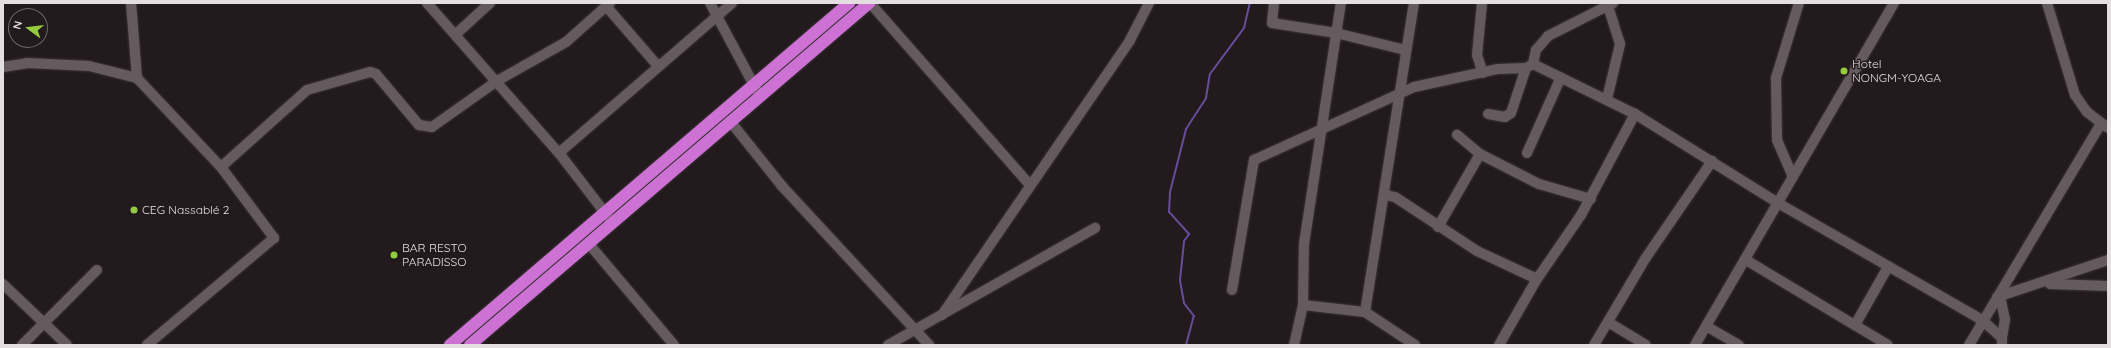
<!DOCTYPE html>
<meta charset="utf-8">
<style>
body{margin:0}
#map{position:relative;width:2111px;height:348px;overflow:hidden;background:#221a1d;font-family:Quicksand,sans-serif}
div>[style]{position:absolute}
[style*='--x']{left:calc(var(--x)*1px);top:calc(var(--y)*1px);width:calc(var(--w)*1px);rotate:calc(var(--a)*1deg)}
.stream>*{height:2px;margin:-1px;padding:0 1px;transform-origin:1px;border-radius:1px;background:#674d99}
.roads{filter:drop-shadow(0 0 1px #3b3537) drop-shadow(0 0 1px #3b3537)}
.minor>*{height:10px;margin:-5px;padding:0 5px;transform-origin:5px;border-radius:5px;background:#655b5f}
.highway>*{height:12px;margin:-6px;padding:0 6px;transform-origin:6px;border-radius:6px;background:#cd72d4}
.dots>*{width:11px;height:11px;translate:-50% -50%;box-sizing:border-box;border:2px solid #221a1d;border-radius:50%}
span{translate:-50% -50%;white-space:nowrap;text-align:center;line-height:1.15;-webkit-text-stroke:3px #221a1d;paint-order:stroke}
.poi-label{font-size:12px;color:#e4dee0}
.left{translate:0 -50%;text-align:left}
.frame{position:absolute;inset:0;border:4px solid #e4dee0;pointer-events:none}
.north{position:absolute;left:8px;top:8px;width:40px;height:40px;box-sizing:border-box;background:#221a1d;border:1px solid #70686b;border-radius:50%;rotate:285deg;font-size:11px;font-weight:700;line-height:16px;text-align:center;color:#e4dee0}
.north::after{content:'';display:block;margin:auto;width:14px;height:18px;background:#93cc3d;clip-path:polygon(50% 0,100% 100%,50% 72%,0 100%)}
</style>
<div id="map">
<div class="stream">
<div style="--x:1186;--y:345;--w:30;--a:-75"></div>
<div style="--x:1194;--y:316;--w:16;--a:-128"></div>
<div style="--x:1184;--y:303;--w:23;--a:-100"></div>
<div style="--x:1180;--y:280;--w:39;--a:-84"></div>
<div style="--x:1184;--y:241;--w:9;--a:-54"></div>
<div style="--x:1189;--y:234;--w:30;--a:-132"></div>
<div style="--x:1169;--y:212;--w:20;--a:-87"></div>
<div style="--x:1170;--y:192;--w:65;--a:-75.7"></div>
<div style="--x:1186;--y:129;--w:37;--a:-57"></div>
<div style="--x:1206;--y:98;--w:24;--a:-81"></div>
<div style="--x:1210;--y:74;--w:57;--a:-53.5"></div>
<div style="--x:1244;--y:28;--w:26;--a:-77"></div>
</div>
<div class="roads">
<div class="minor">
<div style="--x:131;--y:3;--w:75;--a:85.4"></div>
<div style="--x:427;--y:3;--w:200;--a:48.7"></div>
<div style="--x:559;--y:153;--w:82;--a:52.4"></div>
<div style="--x:710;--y:3;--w:100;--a:61.9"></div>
<div style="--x:870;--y:3;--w:241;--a:48.7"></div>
<div style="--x:1274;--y:3;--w:20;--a:96"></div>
<div style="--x:1272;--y:23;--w:65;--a:8.9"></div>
<div style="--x:1336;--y:33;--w:71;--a:13.8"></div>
<div style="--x:1482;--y:3;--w:52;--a:95.5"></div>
<div style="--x:1477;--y:55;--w:19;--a:72"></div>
<div style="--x:2047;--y:3;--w:96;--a:73.1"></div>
<div style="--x:2075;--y:95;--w:21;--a:55"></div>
<div style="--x:2087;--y:112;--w:26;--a:37"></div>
<div style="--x:606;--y:6;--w:79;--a:49.1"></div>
<div style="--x:456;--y:34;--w:46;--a:-42.4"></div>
<div style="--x:1533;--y:64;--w:114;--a:26.1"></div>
<div style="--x:1635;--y:114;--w:168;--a:31.9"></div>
<div style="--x:1778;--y:203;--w:235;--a:29.8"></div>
<div style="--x:1982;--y:320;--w:27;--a:42"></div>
<div style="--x:2002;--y:338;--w:7;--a:90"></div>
<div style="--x:3;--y:67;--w:24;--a:-9"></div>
<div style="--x:27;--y:63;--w:62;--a:2.8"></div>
<div style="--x:89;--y:66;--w:49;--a:14"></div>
<div style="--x:137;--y:78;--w:122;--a:46.7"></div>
<div style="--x:221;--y:167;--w:89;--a:53.3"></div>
<div style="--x:274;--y:238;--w:166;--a:139.9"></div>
<div style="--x:1607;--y:99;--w:57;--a:-76.7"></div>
<div style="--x:1620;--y:44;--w:43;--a:-107.6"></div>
<div style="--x:1488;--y:114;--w:17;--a:10"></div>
<div style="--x:1505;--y:117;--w:7;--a:-34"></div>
<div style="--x:1511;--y:113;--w:47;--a:-71.6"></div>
<div style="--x:730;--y:121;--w:82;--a:51.4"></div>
<div style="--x:781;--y:185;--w:218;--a:47.2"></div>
<div style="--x:559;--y:153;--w:229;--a:-40.9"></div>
<div style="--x:1527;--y:153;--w:83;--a:-65.9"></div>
<div style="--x:1480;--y:154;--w:66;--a:27"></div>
<div style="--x:1539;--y:184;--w:54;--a:16.1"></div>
<div style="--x:221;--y:167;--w:115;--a:-41.8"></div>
<div style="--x:307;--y:90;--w:66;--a:-15.9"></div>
<div style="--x:370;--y:72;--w:6;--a:18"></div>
<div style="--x:376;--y:74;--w:67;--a:49.9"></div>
<div style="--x:419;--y:125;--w:13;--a:9"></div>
<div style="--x:432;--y:127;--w:80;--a:-35.3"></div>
<div style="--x:497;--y:81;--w:79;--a:-29.5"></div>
<div style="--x:566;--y:42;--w:59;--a:-41.6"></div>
<div style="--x:1793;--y:177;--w:40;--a:-113.4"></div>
<div style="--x:1777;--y:140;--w:62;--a:-90.9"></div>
<div style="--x:1776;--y:78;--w:78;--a:-73"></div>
<div style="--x:1386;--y:195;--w:9;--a:13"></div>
<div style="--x:1395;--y:197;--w:98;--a:33.4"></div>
<div style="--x:1477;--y:251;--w:66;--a:25"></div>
<div style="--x:1438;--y:227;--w:84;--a:-60.1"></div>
<div style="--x:1480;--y:154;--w:30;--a:-140"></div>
<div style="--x:589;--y:244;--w:132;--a:49.9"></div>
<div style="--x:1746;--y:260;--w:165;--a:30.9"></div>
<div style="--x:3;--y:284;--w:88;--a:43.6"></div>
<div style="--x:2050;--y:284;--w:58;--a:2"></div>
<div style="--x:1232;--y:290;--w:132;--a:-80.4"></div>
<div style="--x:1254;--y:160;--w:176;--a:-24.5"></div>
<div style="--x:1414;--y:87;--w:86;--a:-12.1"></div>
<div style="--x:1498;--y:69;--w:28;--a:-2"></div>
<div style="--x:1526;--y:68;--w:8;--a:-30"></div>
<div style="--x:1533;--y:64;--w:14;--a:-78"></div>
<div style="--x:1536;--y:50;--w:18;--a:-49"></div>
<div style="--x:1548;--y:36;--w:73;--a:-26.9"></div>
<div style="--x:2000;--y:296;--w:24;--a:78"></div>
<div style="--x:2005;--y:319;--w:19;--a:99"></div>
<div style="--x:1997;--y:297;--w:117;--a:-18.4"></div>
<div style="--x:1303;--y:305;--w:62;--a:6.4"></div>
<div style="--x:1365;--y:312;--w:60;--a:33.4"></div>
<div style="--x:1365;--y:312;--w:313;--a:-81"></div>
<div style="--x:942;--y:315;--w:333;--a:-55.6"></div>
<div style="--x:1130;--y:40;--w:42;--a:-62.8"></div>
<div style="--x:1608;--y:322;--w:44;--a:31.2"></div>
<div style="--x:1855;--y:325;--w:67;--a:-60.4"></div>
<div style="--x:1706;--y:326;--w:38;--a:30"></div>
<div style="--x:22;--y:345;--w:106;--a:-45"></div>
<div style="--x:888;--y:345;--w:238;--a:-29.5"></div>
<div style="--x:1294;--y:345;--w:41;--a:-77.3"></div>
<div style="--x:1303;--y:305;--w:61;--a:-89.1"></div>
<div style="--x:1304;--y:244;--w:244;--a:-81.3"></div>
<div style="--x:1499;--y:345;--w:76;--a:-60.1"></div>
<div style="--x:1537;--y:279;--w:78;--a:-55.5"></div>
<div style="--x:1581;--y:215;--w:115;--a:-61.9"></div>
<div style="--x:1594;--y:345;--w:100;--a:-59.3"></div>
<div style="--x:1645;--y:259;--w:119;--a:-55.6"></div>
<div style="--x:1695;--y:345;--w:396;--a:-59.8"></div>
<div style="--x:1969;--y:345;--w:257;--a:-59.2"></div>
</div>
<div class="highway">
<div style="--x:450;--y:345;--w:526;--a:-40.6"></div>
<div style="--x:470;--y:345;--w:526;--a:-40.6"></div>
</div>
</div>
<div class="dots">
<div style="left:1844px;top:71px;background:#93cc3d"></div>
<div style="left:134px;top:210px;background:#93cc3d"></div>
<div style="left:394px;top:255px;background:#93cc3d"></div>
</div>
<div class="poi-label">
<span class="left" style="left:1852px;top:71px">Hotel<br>NONGM-YOAGA</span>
<span class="left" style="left:142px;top:210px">CEG Nassablé 2</span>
<span class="left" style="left:402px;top:255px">BAR RESTO<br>PARADISSO</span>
</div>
<div class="frame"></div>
<div class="north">N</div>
</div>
